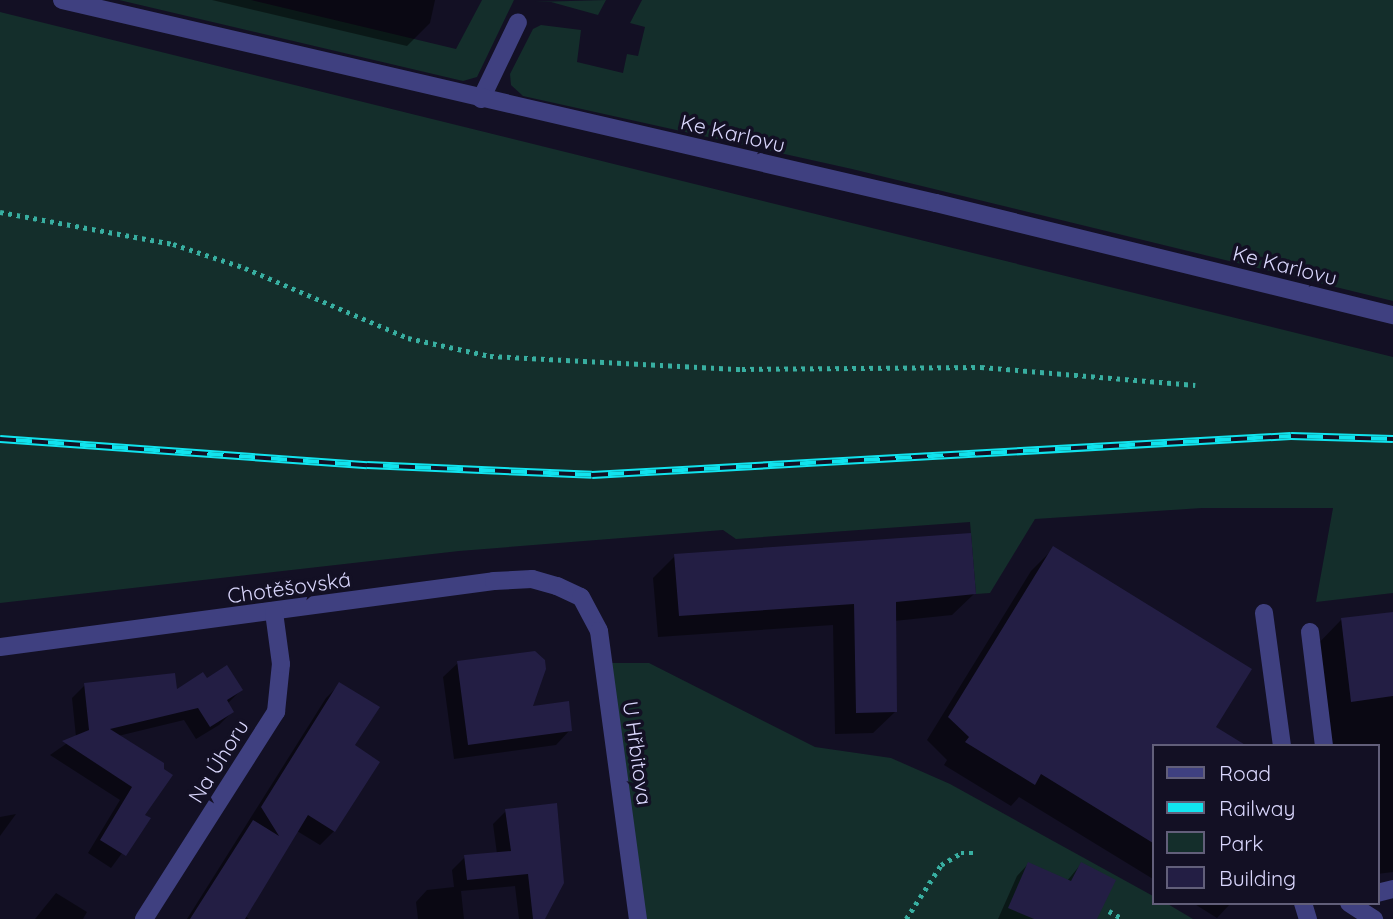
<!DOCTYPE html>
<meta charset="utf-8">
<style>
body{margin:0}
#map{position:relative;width:1393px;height:919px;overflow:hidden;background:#131024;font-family:Quicksand,sans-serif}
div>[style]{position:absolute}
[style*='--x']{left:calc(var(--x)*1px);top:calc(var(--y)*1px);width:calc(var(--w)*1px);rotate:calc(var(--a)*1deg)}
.green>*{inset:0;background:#142e2b}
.shadow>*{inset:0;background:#0007}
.building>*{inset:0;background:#231e44}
.path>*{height:4.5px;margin-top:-2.25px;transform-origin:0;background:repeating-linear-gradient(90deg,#38afa1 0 3.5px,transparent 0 8.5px)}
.service>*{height:18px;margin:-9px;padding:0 9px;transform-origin:9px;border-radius:9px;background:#3f4080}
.minor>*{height:18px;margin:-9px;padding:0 9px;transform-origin:9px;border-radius:9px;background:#3f4080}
.rail>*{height:8px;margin-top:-4px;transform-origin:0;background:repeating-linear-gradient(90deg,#131024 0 16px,#11e3ee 0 32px);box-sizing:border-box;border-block:2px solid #11e3ee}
span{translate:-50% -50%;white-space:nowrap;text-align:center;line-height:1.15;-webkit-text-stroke:7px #131024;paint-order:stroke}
.street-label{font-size:21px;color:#d9d6fc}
.legend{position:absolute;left:1152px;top:744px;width:228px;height:161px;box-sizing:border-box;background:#131024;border:2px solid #625f7a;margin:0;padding:9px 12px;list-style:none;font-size:21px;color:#d9d6fc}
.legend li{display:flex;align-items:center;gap:14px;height:35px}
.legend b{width:35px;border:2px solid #625f7a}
</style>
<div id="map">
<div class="green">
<div style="clip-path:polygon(119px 0,251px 0,456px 49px,482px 0,514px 0,477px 77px,463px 81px)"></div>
<div style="clip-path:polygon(606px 0,598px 15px,551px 2px,534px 2px)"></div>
<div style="clip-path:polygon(642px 0,1393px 0,1393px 301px,852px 169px,523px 96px,511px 85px,510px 74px,533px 29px,541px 25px,581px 30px,577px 62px,623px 73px,627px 54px,638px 56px,645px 27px,630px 23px)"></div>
<div style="clip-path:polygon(0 12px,1393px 357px,1393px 593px,1316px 602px,1333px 508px,1202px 508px,1035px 519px,990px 593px,976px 594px,970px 522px,736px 539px,723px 530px,459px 551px,0 603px)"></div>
<div style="clip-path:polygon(607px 663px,649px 663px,815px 747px,891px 758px,950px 784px,1153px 896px,1153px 903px,1166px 903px,1193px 919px,638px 919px)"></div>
</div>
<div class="shadow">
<div style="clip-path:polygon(212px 0,435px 0,430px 23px,407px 46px)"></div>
<div style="clip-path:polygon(1053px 549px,1213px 727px,1153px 746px,1153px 879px,1019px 797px,1011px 806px,944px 765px,947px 760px,927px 740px,1031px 571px)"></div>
<div style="clip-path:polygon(675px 556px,974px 594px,952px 615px,894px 621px,895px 712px,873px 733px,835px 734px,833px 625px,658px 637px,653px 578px)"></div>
<div style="clip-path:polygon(1393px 613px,1393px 872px,1377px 874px,1377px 746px,1325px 746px,1313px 649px,1341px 620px)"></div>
<div style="clip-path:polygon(458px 663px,531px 708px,570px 730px,556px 745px,454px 759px,443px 677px)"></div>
<div style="clip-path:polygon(206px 680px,241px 690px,227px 704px,232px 712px,219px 725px,196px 739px,184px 720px,118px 736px,163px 770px,143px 815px,148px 818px,111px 868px,88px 853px,120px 800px,50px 755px,76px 737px,72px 698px,85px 685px,176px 692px)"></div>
<div style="clip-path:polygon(340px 684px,353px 746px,334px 831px,320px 845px,297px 831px,245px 916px,249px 919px,187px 919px,326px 698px)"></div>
<div style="clip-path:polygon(556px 805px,543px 919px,519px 919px,515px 886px,461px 891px,464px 919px,418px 919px,416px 902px,427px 890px,454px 887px,452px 870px,465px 857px,497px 854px,493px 824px,506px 811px)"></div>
<div style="clip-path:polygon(16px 814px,0 836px,0 817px)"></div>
<div style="clip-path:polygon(1028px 864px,1067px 881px,1081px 864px,1095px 919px,998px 919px,1017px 876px)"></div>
<div style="clip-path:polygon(56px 893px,87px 912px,83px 919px,35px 919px)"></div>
<div style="clip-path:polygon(1193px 903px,1231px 903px,1217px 918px)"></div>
</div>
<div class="building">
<div style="clip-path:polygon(971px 533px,976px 594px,896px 602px,897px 712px,856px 713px,854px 604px,679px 616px,674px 554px)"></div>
<div style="clip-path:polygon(1053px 546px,1252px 669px,1216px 727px,1247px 746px,1153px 746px,1153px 843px,1041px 774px,1035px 785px,965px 742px,969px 737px,948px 717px)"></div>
<div style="clip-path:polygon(1393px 612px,1393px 696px,1351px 702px,1341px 618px)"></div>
<div style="clip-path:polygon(535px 651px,545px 660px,546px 669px,533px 706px,569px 701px,572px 731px,468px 745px,457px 661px)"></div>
<div style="clip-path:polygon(227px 665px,243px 690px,227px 700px,234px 712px,210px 727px,198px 708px,110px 729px,164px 763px,164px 769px,173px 775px,145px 815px,151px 818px,126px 856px,100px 840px,132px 787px,62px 741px,89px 730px,84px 683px,175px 673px,177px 689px,203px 672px,207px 678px)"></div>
<div style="clip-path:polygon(339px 682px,380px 707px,355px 745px,380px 762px,335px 832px,308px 815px,245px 919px,190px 919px,253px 820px,279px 836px,261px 807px)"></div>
<div style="clip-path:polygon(557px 803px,564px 883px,545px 919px,533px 919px,528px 874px,467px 880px,464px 855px,511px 851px,505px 809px)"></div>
<div style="clip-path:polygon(1028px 862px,1071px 881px,1081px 862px,1116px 880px,1097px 919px,1034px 919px,1008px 908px)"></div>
</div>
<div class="path">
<div style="--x:0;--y:212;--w:176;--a:10.5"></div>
<div style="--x:173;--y:244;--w:76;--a:18.4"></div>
<div style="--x:245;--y:268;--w:177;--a:23.2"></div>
<div style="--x:408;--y:338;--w:84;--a:12.4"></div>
<div style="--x:490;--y:356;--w:252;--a:3"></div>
<div style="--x:742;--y:369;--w:239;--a:-0.5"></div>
<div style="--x:981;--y:367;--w:215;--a:4.8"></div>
<div style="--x:1109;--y:911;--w:16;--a:30"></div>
<div style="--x:906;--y:919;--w:64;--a:-57.1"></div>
<div style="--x:941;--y:865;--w:23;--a:-31"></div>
<div style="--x:961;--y:853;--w:17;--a:0"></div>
</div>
<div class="service">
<div style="--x:481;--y:99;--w:85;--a:-64.3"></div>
<div style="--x:1264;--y:613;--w:134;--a:82.3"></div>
<div style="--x:1310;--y:632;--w:115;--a:83"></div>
<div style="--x:1377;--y:893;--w:16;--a:-14"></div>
<div style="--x:1303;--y:903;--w:17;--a:73"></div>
<div style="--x:1349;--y:903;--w:30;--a:33"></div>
</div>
<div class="minor">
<div style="--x:62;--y:0;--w:897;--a:13.08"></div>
<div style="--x:936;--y:203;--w:471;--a:13.8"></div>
<div style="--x:0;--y:647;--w:498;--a:-7.6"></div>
<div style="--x:494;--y:581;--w:38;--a:-3"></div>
<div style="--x:532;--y:579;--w:26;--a:16"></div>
<div style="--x:557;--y:586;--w:26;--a:25"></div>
<div style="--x:581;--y:597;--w:38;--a:62"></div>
<div style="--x:599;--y:631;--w:291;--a:82.3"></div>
<div style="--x:144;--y:919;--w:246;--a:-57.5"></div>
<div style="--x:276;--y:712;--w:48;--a:-84.1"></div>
<div style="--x:281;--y:664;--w:52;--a:-97.7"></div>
</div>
<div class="rail">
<div style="--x:0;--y:439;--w:368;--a:4.1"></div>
<div style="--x:367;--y:465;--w:225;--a:2.5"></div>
<div style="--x:592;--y:475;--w:700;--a:-3.19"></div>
<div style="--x:1291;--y:436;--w:102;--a:1.7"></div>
</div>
<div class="street-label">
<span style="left:733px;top:133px;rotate:13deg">Ke Karlovu</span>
<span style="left:1285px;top:265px;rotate:14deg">Ke Karlovu</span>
<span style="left:289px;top:587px;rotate:-8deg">Chotěšovská</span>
<span style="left:638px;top:753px;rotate:82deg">U Hřbitova</span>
<span style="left:218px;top:761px;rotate:-58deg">Na Úhoru</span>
</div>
<ul class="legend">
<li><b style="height:9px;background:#3f4080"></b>Road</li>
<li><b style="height:9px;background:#11e3ee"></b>Railway</li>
<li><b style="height:19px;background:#142e2b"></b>Park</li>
<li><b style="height:19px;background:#231e44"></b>Building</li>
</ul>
</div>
